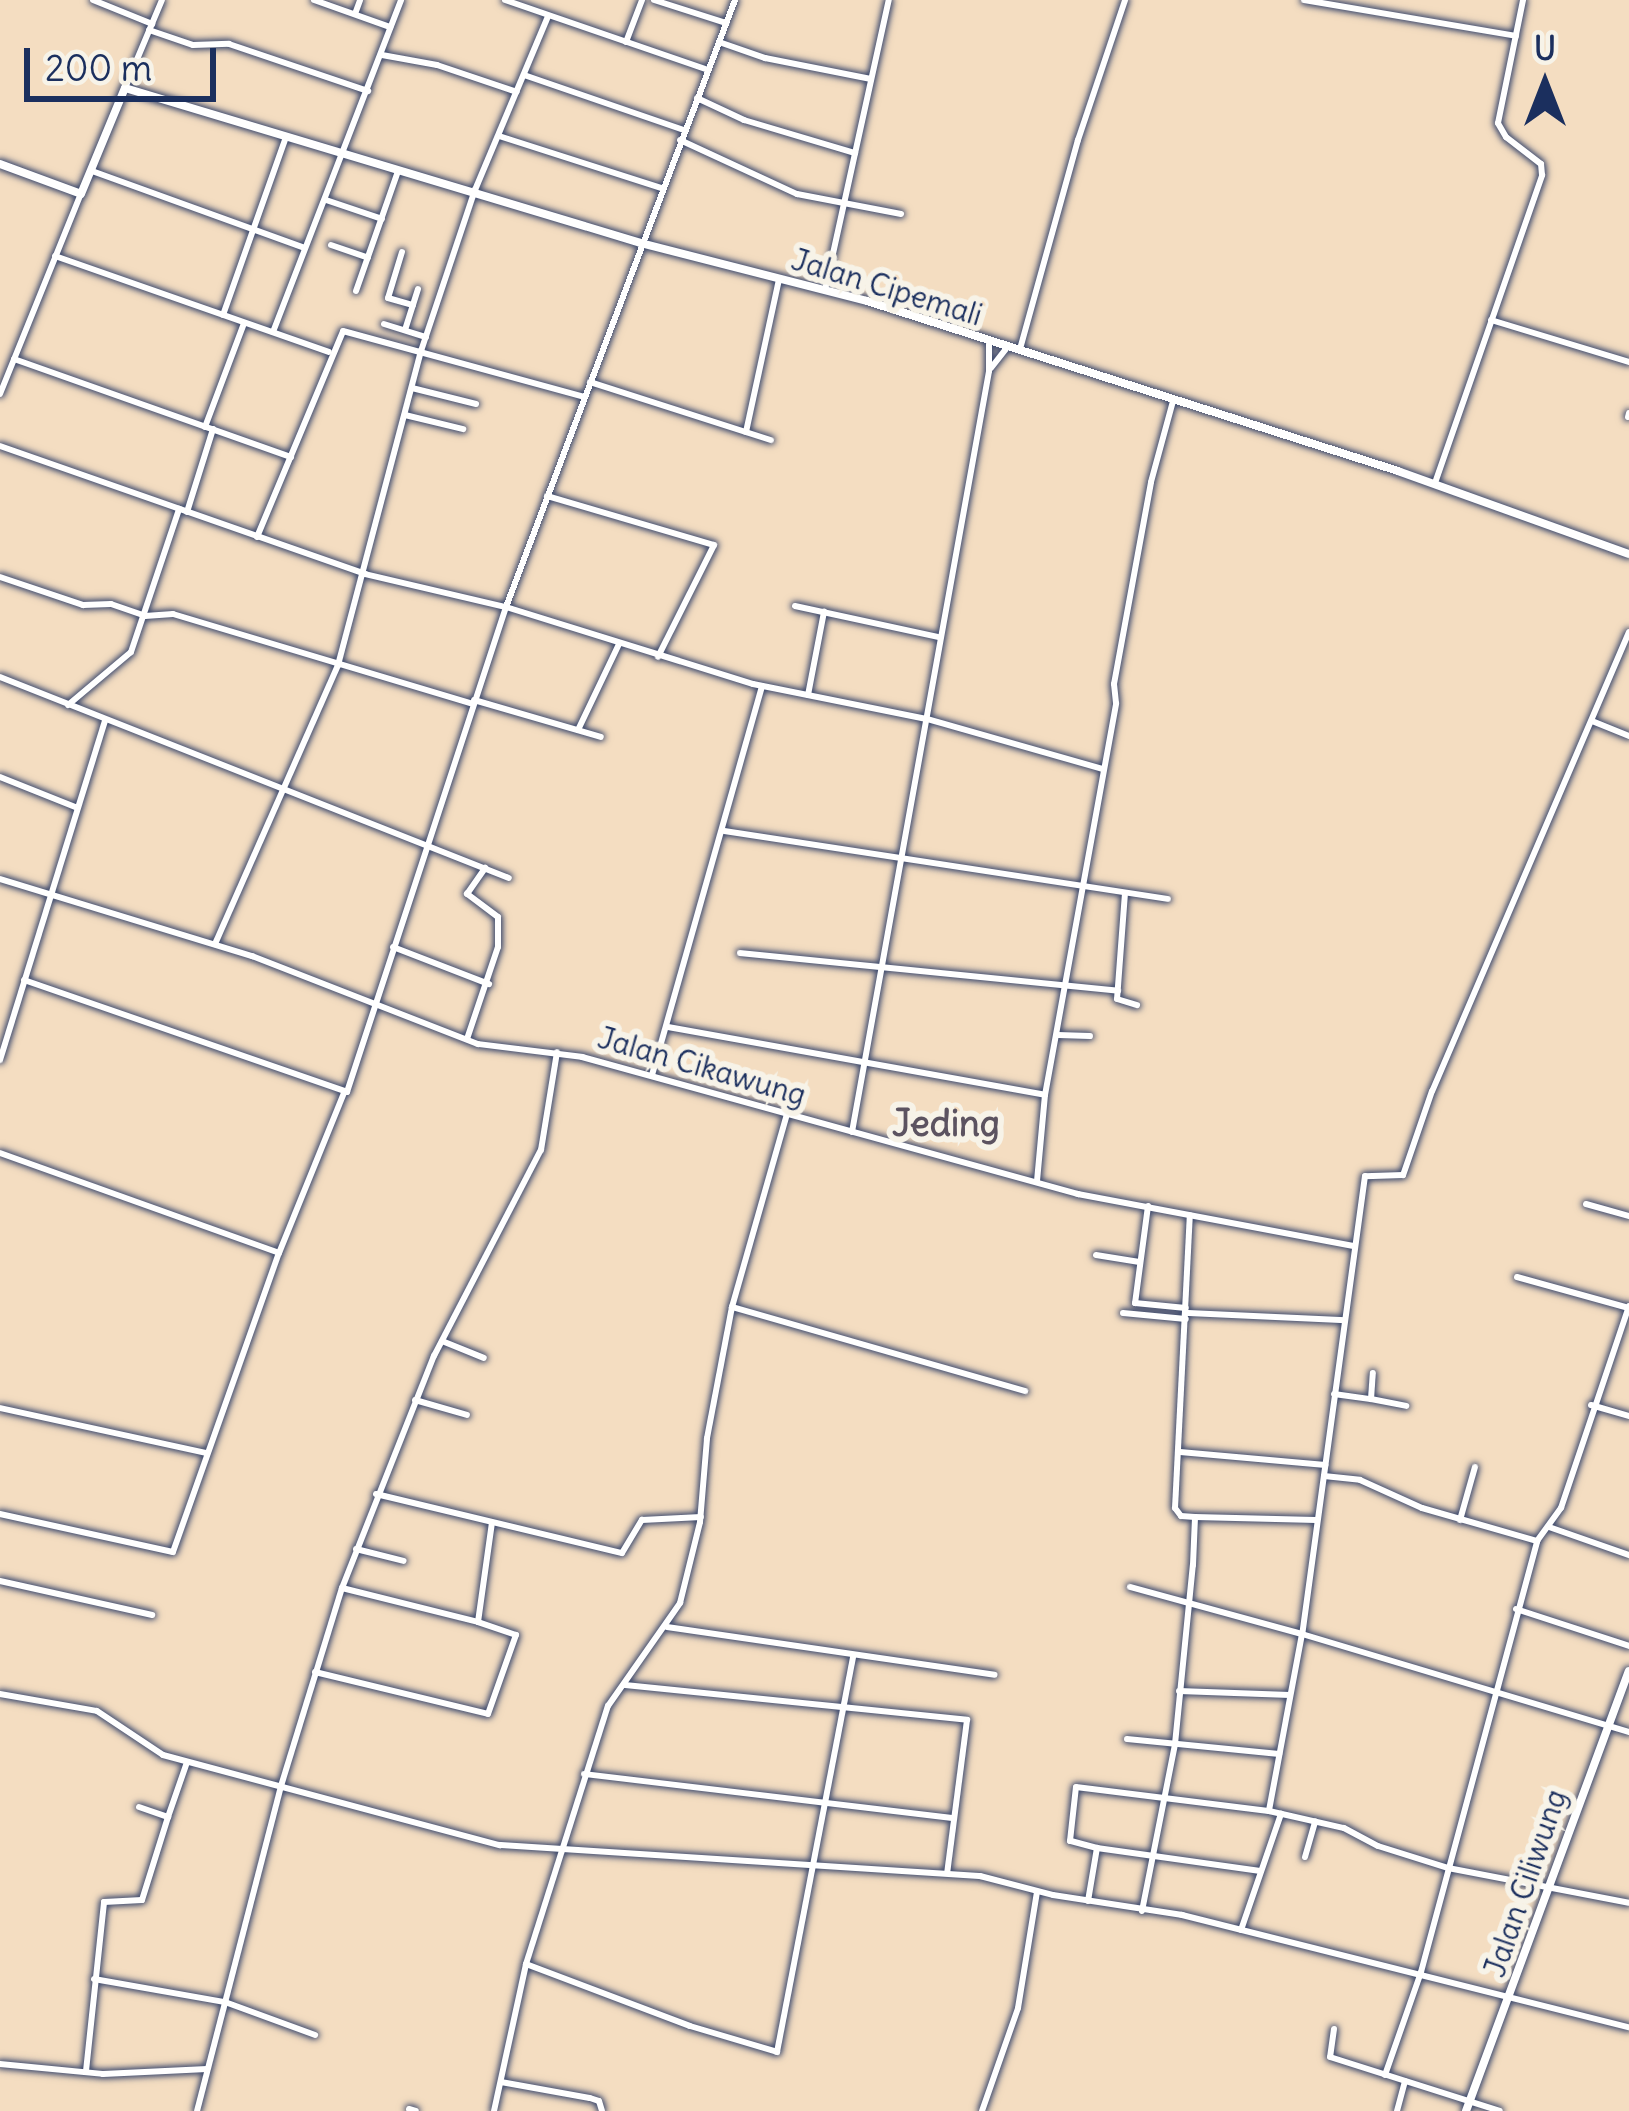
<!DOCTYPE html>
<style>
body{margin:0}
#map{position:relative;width:1629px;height:2111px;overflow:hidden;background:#f4ddc1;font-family:Delius,sans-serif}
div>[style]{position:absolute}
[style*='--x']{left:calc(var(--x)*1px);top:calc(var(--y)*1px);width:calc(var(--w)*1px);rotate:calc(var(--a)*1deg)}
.roads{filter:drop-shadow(0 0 3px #3c496d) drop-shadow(0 0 3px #3c496d)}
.minor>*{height:6px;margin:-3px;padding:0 3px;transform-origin:3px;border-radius:3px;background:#fff}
.major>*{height:8px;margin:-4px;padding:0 4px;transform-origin:4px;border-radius:4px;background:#fff}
span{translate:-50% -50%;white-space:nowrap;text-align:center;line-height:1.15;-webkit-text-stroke:12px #f7f3e8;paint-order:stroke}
.street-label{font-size:30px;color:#1b2f5e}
.quarter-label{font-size:36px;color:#5c5360;font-weight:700}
.north{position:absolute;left:1485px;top:24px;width:120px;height:120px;-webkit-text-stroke:9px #f7f3e8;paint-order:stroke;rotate:0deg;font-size:33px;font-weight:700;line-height:48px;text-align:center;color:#1b2f5e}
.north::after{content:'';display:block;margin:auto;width:42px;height:54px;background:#1b2f5e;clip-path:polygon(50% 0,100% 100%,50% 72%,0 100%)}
.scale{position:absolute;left:24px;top:48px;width:192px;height:54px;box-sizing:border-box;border:6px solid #1b2f5e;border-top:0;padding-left:15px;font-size:36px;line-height:42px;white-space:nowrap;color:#1b2f5e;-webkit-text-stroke:9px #f7f3e8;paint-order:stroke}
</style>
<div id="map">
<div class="roads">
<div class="minor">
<div style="--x:93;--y:0;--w:64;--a:22.1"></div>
<div style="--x:314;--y:0;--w:81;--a:19.6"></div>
<div style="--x:505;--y:0;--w:215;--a:19"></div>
<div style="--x:654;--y:0;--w:76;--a:17.7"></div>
<div style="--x:1304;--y:0;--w:215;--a:9.6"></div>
<div style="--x:355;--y:14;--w:15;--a:-70"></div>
<div style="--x:149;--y:30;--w:46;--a:18.8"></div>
<div style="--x:193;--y:45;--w:36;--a:-2"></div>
<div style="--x:229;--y:44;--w:147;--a:18.7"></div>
<div style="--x:626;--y:42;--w:45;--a:-69.1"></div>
<div style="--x:719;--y:42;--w:49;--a:19.2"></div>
<div style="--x:765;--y:58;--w:108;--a:11.2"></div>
<div style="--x:382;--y:55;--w:56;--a:10.3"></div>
<div style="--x:437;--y:65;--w:84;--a:18.6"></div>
<div style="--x:524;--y:75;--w:169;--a:19"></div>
<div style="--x:125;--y:88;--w:95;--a:-67.2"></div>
<div style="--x:697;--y:98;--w:52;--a:25.1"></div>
<div style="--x:744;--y:120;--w:116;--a:16.6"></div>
<div style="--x:499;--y:136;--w:170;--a:17.8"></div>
<div style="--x:680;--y:140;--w:129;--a:24.8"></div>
<div style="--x:797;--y:194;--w:106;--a:10.9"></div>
<div style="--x:92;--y:171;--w:226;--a:19.9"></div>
<div style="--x:326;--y:200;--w:59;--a:18.7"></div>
<div style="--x:331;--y:245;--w:39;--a:19"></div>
<div style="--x:402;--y:252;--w:48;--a:106.9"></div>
<div style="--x:388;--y:298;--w:26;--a:16"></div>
<div style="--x:55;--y:256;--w:290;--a:19.3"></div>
<div style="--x:825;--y:290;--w:297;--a:-77.6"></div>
<div style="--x:356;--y:291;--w:127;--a:-70.7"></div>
<div style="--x:223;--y:315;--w:189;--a:-70.5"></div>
<div style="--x:1491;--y:320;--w:144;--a:16.9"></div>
<div style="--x:384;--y:324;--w:44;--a:17.2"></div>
<div style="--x:405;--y:330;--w:43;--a:-72.4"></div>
<div style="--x:273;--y:332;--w:356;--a:-68.9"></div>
<div style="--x:1020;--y:349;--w:217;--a:-74.5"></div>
<div style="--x:1078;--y:140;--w:148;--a:-71.4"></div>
<div style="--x:14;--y:359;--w:294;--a:19.5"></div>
<div style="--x:991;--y:368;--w:24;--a:-52"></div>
<div style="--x:590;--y:382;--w:190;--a:17.8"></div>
<div style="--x:412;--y:388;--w:66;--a:14"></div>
<div style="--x:0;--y:394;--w:216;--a:-68"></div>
<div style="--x:405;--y:415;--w:60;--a:13.6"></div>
<div style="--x:1628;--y:417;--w:4;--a:-76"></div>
<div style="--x:205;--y:427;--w:111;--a:-69.4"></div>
<div style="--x:746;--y:432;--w:157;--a:-77.8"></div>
<div style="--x:0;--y:446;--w:387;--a:19.3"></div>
<div style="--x:365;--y:574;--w:145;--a:13.2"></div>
<div style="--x:506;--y:607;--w:259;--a:17.3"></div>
<div style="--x:753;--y:684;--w:177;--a:11.4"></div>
<div style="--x:927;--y:719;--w:182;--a:15.9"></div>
<div style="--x:1435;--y:483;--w:326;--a:-70.8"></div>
<div style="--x:1542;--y:175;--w:11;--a:-95"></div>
<div style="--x:1541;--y:164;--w:44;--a:-142.4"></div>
<div style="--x:1506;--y:137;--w:16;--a:-120"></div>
<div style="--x:1498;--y:123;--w:126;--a:-78.5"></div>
<div style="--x:547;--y:496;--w:174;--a:16.4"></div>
<div style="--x:714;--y:545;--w:125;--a:116.6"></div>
<div style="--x:187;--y:512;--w:87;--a:-72.6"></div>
<div style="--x:257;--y:537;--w:223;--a:-67.3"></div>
<div style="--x:343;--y:331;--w:250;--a:15.3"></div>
<div style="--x:0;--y:577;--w:88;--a:18.6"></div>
<div style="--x:83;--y:605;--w:28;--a:-2"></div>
<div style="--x:111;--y:604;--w:36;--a:19"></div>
<div style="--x:145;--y:616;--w:28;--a:-4"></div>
<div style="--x:173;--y:614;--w:313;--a:16.7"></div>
<div style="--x:795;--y:606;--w:146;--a:12.2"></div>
<div style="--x:1629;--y:632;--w:499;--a:113.2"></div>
<div style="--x:1432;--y:1091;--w:89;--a:109"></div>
<div style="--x:1403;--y:1175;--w:38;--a:178"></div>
<div style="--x:1365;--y:1176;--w:462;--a:97.8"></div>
<div style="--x:1302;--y:1634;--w:341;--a:16.7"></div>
<div style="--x:0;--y:677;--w:547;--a:21.55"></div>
<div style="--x:808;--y:695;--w:85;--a:-79.1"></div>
<div style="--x:474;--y:700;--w:132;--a:16.2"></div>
<div style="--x:68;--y:705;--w:82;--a:-40.1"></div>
<div style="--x:131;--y:652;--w:151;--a:-71.4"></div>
<div style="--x:1592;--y:721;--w:40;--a:22"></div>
<div style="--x:578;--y:730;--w:95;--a:-64.5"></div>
<div style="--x:0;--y:777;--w:81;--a:21.8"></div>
<div style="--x:724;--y:831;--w:449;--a:8.7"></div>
<div style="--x:0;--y:879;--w:264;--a:17"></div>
<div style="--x:252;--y:956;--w:243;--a:21.3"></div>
<div style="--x:478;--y:1044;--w:105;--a:7.1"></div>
<div style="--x:582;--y:1057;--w:515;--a:15.44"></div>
<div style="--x:1078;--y:1194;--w:280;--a:10.7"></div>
<div style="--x:1125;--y:893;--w:106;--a:94.3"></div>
<div style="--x:1117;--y:999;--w:21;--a:17"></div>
<div style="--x:215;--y:944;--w:305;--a:-66.2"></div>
<div style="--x:338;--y:665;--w:325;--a:-75.2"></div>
<div style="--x:421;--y:351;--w:170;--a:-71.5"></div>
<div style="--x:475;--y:190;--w:189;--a:-67.2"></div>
<div style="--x:393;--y:947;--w:103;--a:21.1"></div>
<div style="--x:740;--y:953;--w:380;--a:5.7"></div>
<div style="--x:24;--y:980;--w:342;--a:19.1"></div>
<div style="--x:347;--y:1092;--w:510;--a:-71.85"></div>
<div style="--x:506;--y:607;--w:649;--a:-69.33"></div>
<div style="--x:668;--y:1027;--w:383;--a:10.2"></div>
<div style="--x:1058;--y:1035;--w:32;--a:2"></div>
<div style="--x:467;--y:1039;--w:97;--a:-71.4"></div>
<div style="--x:498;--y:947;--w:30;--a:-90"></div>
<div style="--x:498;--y:917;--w:39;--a:-143"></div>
<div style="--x:467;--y:894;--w:32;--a:-55"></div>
<div style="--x:0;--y:1060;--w:355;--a:-72.8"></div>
<div style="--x:652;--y:1075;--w:404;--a:-74.2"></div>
<div style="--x:852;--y:1132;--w:773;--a:-79.79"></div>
<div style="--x:989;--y:371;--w:27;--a:-90"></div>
<div style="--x:0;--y:1153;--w:296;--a:19.7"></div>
<div style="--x:1037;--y:1181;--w:86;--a:-84.7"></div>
<div style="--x:1045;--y:1095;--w:398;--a:-79.7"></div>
<div style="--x:1116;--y:703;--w:19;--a:-96"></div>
<div style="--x:1114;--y:684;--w:205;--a:-79.6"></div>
<div style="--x:1151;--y:482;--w:84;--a:-74.8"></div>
<div style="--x:1586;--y:1204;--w:45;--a:15.6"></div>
<div style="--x:1148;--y:1206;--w:98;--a:97.6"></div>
<div style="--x:1135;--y:1303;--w:51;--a:5.6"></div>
<div style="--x:1096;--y:1255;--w:44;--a:9.2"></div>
<div style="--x:1517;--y:1277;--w:116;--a:15.5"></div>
<div style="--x:732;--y:1307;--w:305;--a:16"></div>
<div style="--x:1123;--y:1313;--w:63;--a:5.4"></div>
<div style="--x:1186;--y:1313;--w:157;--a:2.6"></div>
<div style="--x:442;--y:1341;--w:45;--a:22"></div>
<div style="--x:1334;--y:1394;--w:37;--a:8"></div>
<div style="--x:1371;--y:1399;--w:26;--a:-86"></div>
<div style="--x:1371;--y:1399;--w:36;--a:11"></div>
<div style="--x:415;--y:1400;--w:54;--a:16.1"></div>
<div style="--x:1591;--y:1405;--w:40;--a:16"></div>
<div style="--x:0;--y:1408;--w:211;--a:12.3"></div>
<div style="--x:1180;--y:1452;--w:146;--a:5.1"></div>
<div style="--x:1324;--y:1476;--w:36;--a:6"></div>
<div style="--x:1360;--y:1480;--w:68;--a:24.3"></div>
<div style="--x:1422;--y:1508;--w:120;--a:16"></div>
<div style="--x:1537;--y:1541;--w:41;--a:-54"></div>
<div style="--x:1561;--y:1508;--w:213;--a:-71.4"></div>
<div style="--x:376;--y:1494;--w:253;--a:13.5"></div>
<div style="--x:622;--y:1553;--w:39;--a:-59"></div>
<div style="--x:642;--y:1520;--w:59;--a:-2.9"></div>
<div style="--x:0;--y:1514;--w:177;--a:12.4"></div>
<div style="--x:173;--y:1552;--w:317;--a:-70.5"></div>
<div style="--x:279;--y:1253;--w:173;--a:-67.9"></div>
<div style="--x:1195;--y:1517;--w:121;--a:1.4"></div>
<div style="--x:1460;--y:1520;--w:55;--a:-74.2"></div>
<div style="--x:1549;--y:1527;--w:85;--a:19.3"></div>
<div style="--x:356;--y:1549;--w:49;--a:14"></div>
<div style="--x:0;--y:1581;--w:156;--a:12.6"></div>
<div style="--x:1130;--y:1587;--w:178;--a:15.3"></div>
<div style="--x:1302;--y:1634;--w:180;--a:100.6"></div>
<div style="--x:342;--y:1588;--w:140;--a:14"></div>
<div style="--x:478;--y:1622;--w:100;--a:-82"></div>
<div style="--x:1516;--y:1609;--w:119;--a:18.1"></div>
<div style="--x:667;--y:1627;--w:331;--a:8.3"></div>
<div style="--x:315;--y:1672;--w:178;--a:13.6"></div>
<div style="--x:488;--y:1714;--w:84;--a:-70.5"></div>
<div style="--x:516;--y:1635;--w:40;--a:-161.1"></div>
<div style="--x:625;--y:1685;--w:344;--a:5.8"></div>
<div style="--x:967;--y:1720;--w:154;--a:97.4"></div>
<div style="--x:1179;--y:1691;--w:111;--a:2.1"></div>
<div style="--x:0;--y:1694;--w:98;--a:9.9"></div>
<div style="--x:97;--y:1711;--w:79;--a:33.7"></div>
<div style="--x:163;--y:1755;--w:349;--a:15"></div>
<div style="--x:500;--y:1845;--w:481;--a:3.7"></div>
<div style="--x:980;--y:1876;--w:75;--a:14.6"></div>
<div style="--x:1053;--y:1895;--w:131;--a:8.8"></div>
<div style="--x:1182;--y:1915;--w:461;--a:14.1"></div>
<div style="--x:1127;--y:1739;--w:153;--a:5.6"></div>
<div style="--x:584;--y:1774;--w:372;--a:6.8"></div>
<div style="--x:139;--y:1807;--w:31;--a:19"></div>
<div style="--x:168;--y:1817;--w:58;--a:-70.9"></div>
<div style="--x:1097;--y:1848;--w:28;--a:-165"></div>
<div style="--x:1070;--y:1841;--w:54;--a:-83.7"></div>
<div style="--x:1076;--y:1787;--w:194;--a:7.1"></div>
<div style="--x:1269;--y:1811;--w:77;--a:12.8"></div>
<div style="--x:1344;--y:1828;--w:38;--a:28"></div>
<div style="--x:1378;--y:1846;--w:73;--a:17.4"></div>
<div style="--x:1448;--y:1868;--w:184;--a:10.9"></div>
<div style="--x:1305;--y:1857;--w:37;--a:-74"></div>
<div style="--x:1088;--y:1901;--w:54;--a:-80.4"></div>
<div style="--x:1097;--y:1848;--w:165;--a:8"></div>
<div style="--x:1142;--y:1911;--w:170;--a:-78.8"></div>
<div style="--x:1175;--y:1744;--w:180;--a:-84.3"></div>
<div style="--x:1193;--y:1565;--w:48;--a:-87.6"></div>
<div style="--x:1195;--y:1517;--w:14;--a:-176"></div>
<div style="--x:1181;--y:1516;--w:10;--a:-127"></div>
<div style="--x:1175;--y:1508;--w:293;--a:-87.1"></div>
<div style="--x:1241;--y:1930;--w:123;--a:-71"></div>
<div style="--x:526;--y:1964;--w:175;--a:20.7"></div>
<div style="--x:690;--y:2026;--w:91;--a:16.6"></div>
<div style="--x:777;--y:2052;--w:403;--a:-79.1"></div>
<div style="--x:94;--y:1979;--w:133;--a:10"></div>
<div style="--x:225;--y:2002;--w:96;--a:20.1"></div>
<div style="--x:1334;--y:2029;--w:28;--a:98"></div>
<div style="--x:1330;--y:2057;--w:178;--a:17.6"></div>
<div style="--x:0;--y:2064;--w:103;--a:5.5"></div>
<div style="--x:103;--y:2074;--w:104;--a:-2.8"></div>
<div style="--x:86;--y:2071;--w:170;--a:-83.9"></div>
<div style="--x:104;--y:1902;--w:38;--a:-3"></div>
<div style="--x:142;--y:1900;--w:87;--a:-72.6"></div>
<div style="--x:1385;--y:2075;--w:109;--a:-70.7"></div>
<div style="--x:1421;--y:1972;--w:446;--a:-74.9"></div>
<div style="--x:501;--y:2082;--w:90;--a:10.2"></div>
<div style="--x:590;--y:2098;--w:9;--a:18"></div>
<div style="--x:599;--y:2101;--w:10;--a:73"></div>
<div style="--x:409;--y:2109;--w:7;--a:16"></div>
<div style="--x:197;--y:2111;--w:336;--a:-75.5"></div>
<div style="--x:281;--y:1786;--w:207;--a:-72.9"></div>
<div style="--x:342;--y:1588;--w:250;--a:-68.4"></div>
<div style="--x:434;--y:1356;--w:232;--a:-62.6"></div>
<div style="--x:541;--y:1150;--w:99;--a:-80.7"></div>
<div style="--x:494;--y:2111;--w:150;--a:-77.7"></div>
<div style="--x:526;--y:1964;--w:271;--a:-72.4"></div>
<div style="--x:608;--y:1706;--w:126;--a:-55"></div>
<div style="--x:680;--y:1603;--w:83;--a:-76.1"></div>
<div style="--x:700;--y:1522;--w:84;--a:-85.2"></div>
<div style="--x:707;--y:1438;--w:133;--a:-79.2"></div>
<div style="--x:732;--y:1307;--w:201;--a:-74.1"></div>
<div style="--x:982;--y:2111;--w:109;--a:-70.7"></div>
<div style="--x:1018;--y:2008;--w:118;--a:-80.7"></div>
<div style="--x:1397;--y:2111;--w:31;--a:-75"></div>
</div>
<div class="major">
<div style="--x:0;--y:164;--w:86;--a:20.3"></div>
<div style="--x:81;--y:194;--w:115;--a:-67.5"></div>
<div style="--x:125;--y:88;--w:539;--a:16.72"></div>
<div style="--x:641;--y:243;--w:233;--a:14.4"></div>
<div style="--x:867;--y:301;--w:558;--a:17.75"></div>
<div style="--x:1398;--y:471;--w:245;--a:19.8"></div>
<div style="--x:1466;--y:2111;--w:469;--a:-69.7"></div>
</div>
</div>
<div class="street-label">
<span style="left:887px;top:287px;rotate:17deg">Jalan Cipemali</span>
<span style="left:702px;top:1066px;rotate:16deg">Jalan Cikawung</span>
<span style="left:1525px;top:1883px;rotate:-71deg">Jalan Ciliwung</span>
</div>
<div class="quarter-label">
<span style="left:946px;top:1124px">Jeding</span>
</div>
<div class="north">U</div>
<div class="scale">200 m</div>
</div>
